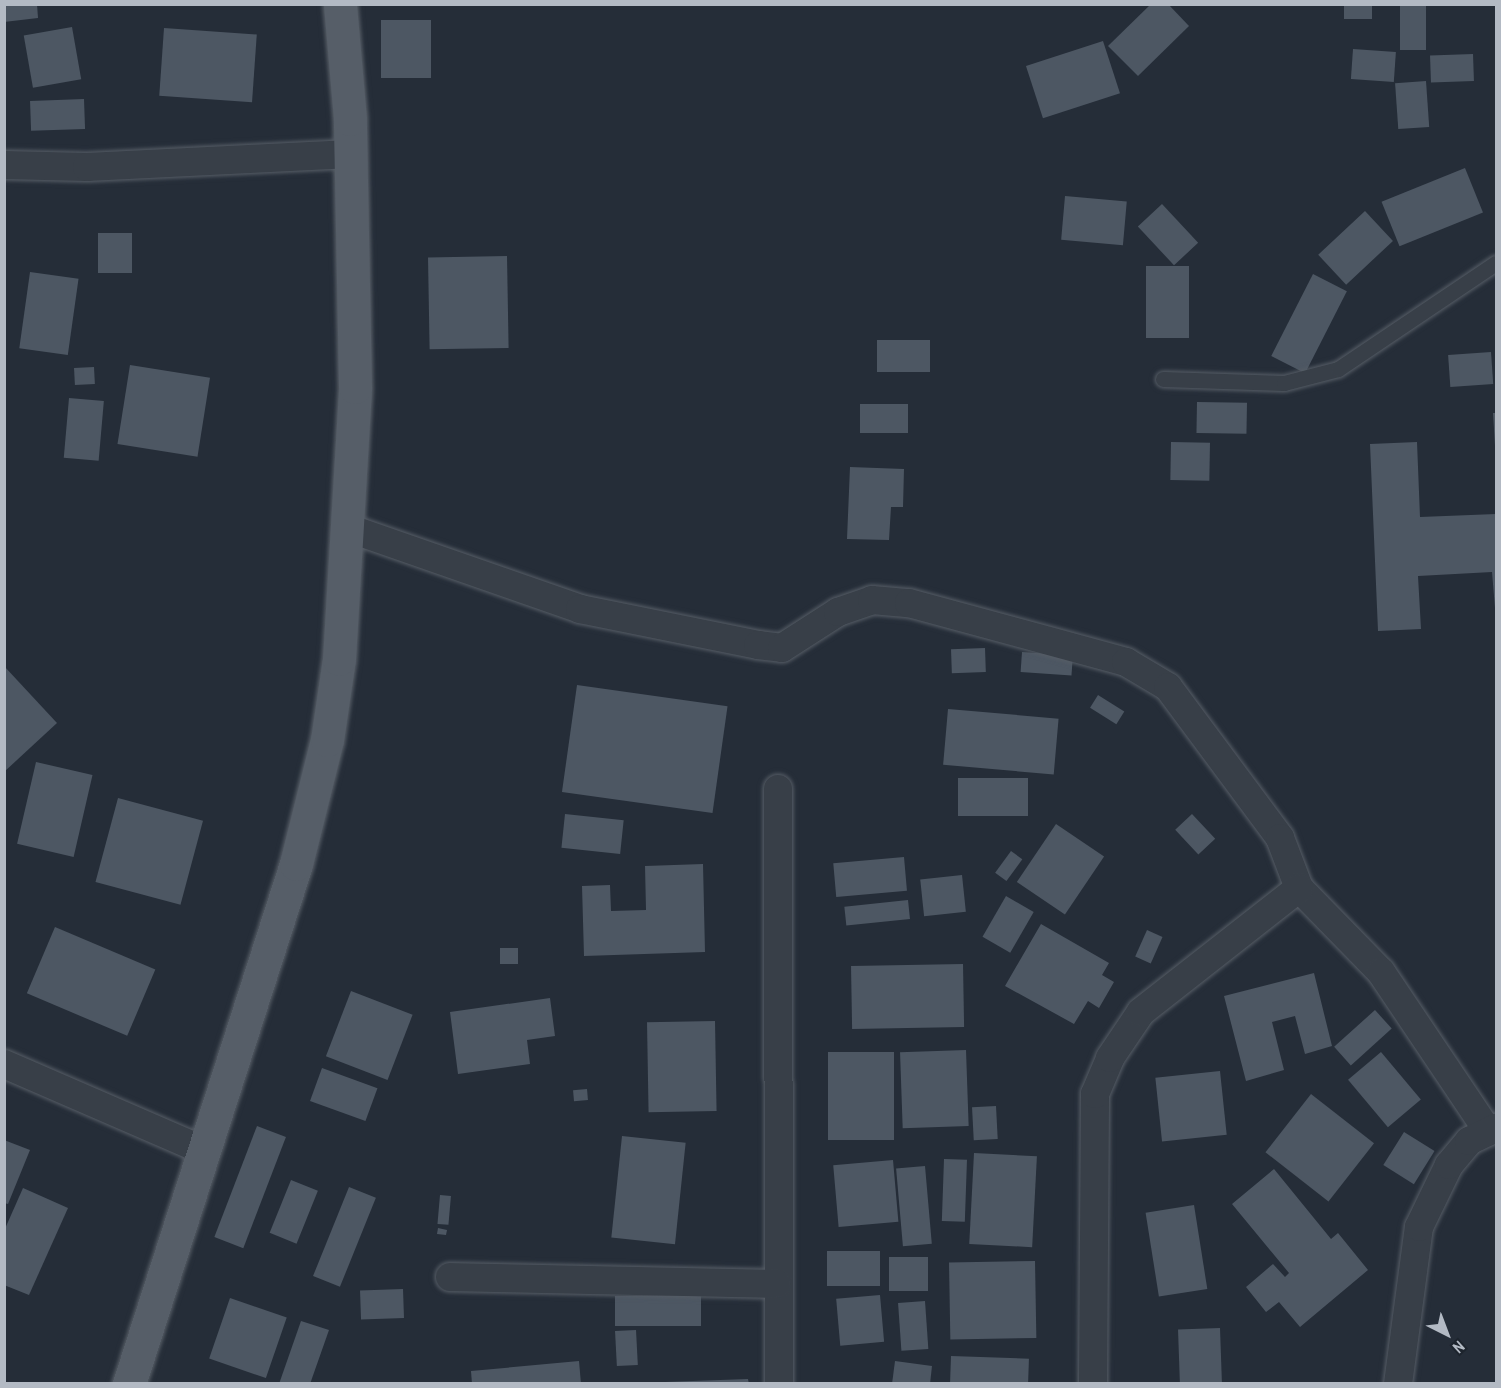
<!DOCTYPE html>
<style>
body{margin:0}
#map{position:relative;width:1501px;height:1388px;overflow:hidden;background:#252d38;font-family:"Archivo Narrow",sans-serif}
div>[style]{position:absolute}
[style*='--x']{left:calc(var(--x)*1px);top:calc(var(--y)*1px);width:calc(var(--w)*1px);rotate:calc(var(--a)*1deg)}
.building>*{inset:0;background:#4d5763;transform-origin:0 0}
.roads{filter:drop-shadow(0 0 2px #565d66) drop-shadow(0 0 2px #565d66)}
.service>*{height:15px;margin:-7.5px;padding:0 7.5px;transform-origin:7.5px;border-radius:7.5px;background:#383f48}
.minor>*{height:28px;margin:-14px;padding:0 14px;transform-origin:14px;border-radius:14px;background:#383f48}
.primary>*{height:33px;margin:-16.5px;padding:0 16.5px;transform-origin:16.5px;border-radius:16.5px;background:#565e68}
span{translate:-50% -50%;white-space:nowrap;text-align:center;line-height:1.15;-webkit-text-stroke:5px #1d242d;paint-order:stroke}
.frame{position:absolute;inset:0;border:6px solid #b3bac4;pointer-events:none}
.north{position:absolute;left:1417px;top:1304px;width:60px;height:60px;-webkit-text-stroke:4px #1d242d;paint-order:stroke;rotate:138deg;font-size:16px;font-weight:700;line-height:24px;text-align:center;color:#b3bac4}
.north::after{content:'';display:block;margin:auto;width:21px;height:27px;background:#b3bac4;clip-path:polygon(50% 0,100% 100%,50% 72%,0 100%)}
</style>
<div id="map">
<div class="building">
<div style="clip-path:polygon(4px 4px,37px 4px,38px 18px,4px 22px)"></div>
<div style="clip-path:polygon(1151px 4px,1168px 4px,1189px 26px,1138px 76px,1108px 46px)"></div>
<div style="left:1344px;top:4px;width:28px;height:15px"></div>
<div style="left:1400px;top:4px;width:26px;height:46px"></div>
<div style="left:381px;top:20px;width:50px;height:58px"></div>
<div style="left:72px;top:27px;width:53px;height:49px;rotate:80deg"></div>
<div style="left:164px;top:28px;width:93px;height:68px;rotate:4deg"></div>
<div style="left:1103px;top:41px;width:55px;height:81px;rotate:72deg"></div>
<div style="left:1353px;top:49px;width:43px;height:30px;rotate:4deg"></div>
<div style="left:1473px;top:54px;width:27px;height:43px;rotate:88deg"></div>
<div style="left:1426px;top:81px;width:46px;height:31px;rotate:86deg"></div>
<div style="left:84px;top:99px;width:30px;height:54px;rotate:88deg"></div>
<div style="left:1465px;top:168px;width:48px;height:90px;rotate:68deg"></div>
<div style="left:1065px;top:196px;width:62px;height:44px;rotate:5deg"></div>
<div style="left:1162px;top:204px;width:53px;height:33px;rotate:47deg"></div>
<div style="left:1365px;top:211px;width:41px;height:64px;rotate:47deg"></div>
<div style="left:98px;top:233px;width:34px;height:40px"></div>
<div style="left:507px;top:256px;width:92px;height:79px;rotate:89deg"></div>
<div style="left:1146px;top:266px;width:43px;height:72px"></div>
<div style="left:30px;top:272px;width:49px;height:77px;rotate:8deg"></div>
<div style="left:1313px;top:274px;width:38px;height:92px;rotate:27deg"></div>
<div style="left:930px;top:340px;width:32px;height:53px;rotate:90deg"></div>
<div style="left:1491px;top:352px;width:32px;height:43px;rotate:86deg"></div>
<div style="left:130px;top:365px;width:81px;height:80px;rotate:9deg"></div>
<div style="left:94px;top:367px;width:17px;height:20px;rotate:87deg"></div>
<div style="left:69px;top:398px;width:35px;height:60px;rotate:5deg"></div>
<div style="left:1197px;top:402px;width:50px;height:31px;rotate:1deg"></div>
<div style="left:860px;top:404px;width:48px;height:29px"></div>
<div style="clip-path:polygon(1493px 413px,1496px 413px,1496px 446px,1495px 446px)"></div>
<div style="left:1171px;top:442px;width:39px;height:38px;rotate:1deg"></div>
<div style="clip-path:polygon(1417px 442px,1420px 517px,1496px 514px,1496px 620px,1492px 572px,1418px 576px,1421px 629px,1378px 631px,1370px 444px)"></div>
<div style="clip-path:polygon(850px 467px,904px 469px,903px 507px,891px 507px,889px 540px,847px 539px)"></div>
<div style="left:985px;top:648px;width:24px;height:34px;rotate:88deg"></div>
<div style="left:1022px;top:652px;width:51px;height:20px;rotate:4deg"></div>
<div style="clip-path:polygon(4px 666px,57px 723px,4px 772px)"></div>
<div style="left:577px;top:685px;width:152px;height:108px;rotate:8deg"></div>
<div style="left:1098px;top:695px;width:31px;height:15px;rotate:32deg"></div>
<div style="left:948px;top:709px;width:111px;height:56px;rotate:5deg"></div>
<div style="left:36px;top:762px;width:58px;height:84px;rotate:13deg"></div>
<div style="left:958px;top:778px;width:70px;height:38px"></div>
<div style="left:118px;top:798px;width:88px;height:87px;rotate:15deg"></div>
<div style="left:565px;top:814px;width:59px;height:34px;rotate:6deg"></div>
<div style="left:1192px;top:814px;width:34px;height:23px;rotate:47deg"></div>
<div style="left:1056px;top:824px;width:58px;height:70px;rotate:34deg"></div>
<div style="left:1011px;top:851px;width:14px;height:27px;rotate:36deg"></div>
<div style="left:904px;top:857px;width:34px;height:71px;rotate:85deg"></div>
<div style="clip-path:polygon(703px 864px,705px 952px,584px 956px,582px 886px,610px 885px,611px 911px,646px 910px,645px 866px)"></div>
<div style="left:962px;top:875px;width:37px;height:42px;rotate:84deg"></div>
<div style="left:1006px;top:896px;width:32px;height:47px;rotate:30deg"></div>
<div style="left:908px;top:900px;width:19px;height:64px;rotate:84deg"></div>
<div style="clip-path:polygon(1041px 924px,1109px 963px,1102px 975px,1114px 982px,1099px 1008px,1088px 1001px,1074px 1024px,1005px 986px)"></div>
<div style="left:55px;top:927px;width:109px;height:72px;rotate:23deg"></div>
<div style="left:1147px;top:930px;width:17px;height:29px;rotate:24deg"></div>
<div style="left:500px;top:948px;width:18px;height:16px"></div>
<div style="left:963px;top:964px;width:63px;height:112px;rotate:89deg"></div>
<div style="clip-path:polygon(1314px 973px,1332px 1046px,1305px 1054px,1295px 1016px,1272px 1022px,1284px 1070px,1246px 1081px,1224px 996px)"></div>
<div style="left:351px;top:991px;width:66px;height:70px;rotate:21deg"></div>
<div style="clip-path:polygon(550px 998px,555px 1036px,527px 1040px,530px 1064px,458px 1074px,450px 1012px)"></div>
<div style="left:1375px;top:1010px;width:25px;height:55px;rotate:48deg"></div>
<div style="left:715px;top:1021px;width:90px;height:68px;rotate:89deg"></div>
<div style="left:966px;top:1050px;width:76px;height:66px;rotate:88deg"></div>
<div style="left:828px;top:1052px;width:66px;height:88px"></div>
<div style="left:1381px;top:1052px;width:62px;height:43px;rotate:50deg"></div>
<div style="left:322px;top:1068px;width:59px;height:35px;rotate:20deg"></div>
<div style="left:1220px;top:1071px;width:64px;height:65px;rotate:84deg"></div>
<div style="left:587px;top:1089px;width:11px;height:14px;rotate:85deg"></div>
<div style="left:1311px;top:1094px;width:80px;height:74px;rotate:38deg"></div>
<div style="left:996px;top:1106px;width:33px;height:24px;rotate:87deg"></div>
<div style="left:257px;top:1126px;width:31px;height:119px;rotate:21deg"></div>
<div style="left:1404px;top:1132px;width:36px;height:39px;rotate:32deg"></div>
<div style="left:622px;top:1136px;width:64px;height:102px;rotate:6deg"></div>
<div style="clip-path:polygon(4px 1140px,30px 1150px,8px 1204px,4px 1203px)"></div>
<div style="left:974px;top:1153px;width:63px;height:91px;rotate:3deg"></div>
<div style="left:944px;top:1159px;width:23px;height:62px;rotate:2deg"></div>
<div style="left:893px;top:1160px;width:62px;height:60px;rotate:85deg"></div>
<div style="left:925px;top:1166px;width:78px;height:29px;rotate:85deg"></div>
<div style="clip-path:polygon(1274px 1169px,1331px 1239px,1338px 1233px,1368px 1270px,1300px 1327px,1279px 1302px,1266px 1312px,1246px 1287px,1273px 1264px,1285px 1277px,1289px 1273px,1232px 1204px)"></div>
<div style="left:291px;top:1180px;width:29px;height:57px;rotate:22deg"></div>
<div style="left:349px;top:1187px;width:29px;height:96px;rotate:22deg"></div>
<div style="clip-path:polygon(23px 1188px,68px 1208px,29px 1295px,4px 1285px,4px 1231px)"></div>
<div style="left:440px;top:1195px;width:11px;height:29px;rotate:5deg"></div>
<div style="left:1194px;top:1205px;width:85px;height:49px;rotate:81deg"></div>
<div style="clip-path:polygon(438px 1228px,447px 1230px,446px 1235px,437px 1234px)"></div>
<div style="left:880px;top:1251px;width:35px;height:53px;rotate:90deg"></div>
<div style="left:889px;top:1257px;width:39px;height:34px"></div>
<div style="left:1035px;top:1261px;width:77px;height:86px;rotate:89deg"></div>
<div style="left:403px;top:1289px;width:29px;height:43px;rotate:88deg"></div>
<div style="left:880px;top:1295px;width:47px;height:44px;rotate:85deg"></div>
<div style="left:701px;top:1296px;width:30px;height:86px;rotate:90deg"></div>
<div style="left:230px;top:1298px;width:60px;height:64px;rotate:19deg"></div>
<div style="left:925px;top:1301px;width:48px;height:27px;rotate:86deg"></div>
<div style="clip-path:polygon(301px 1321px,329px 1330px,310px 1384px,279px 1384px)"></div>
<div style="left:1220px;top:1328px;width:56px;height:42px;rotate:88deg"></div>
<div style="left:636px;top:1330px;width:35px;height:21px;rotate:87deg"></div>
<div style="left:951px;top:1356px;width:78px;height:28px;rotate:2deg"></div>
<div style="clip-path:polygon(579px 1361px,581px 1384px,472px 1384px,471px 1371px)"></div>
<div style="clip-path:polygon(895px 1361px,932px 1366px,930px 1384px,892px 1384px)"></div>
<div style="clip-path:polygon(748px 1379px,749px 1384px,665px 1384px,665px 1382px)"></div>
</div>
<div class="roads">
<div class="service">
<div style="--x:1163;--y:379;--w:121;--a:1.9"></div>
<div style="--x:1284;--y:383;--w:56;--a:-14.5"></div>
<div style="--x:1338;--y:369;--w:190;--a:-33.9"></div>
</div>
<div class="minor">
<div style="--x:4;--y:165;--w:83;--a:1.4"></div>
<div style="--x:87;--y:167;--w:264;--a:-2.8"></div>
<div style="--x:348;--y:528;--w:246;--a:19.2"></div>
<div style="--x:580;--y:609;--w:182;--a:11.4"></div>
<div style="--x:758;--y:645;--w:24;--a:7"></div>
<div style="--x:782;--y:648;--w:67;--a:-32.7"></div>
<div style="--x:838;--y:612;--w:36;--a:-19"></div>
<div style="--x:872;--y:600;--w:37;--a:5"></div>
<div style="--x:909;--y:603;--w:225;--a:15.2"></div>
<div style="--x:1126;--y:662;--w:49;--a:30.8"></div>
<div style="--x:1168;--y:687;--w:188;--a:53.4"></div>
<div style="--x:1280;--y:838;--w:53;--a:69.2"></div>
<div style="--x:1299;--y:888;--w:117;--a:45.7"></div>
<div style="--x:1381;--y:972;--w:192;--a:56.1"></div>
<div style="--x:778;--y:789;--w:595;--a:89.9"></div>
<div style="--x:4;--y:1064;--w:219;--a:23.4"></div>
<div style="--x:450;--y:1277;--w:327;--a:1.2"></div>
<div style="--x:1093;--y:1384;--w:290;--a:-89.6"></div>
<div style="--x:1095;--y:1094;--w:39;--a:-67"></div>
<div style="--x:1110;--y:1058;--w:55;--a:-56"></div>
<div style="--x:1141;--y:1012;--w:201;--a:-38.1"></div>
<div style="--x:1398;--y:1384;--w:158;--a:-82.4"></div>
<div style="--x:1419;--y:1227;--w:69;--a:-64.2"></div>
<div style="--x:1449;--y:1165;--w:31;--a:-50"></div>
<div style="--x:1469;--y:1141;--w:30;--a:-26"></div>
</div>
<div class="primary">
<div style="--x:129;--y:1384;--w:546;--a:-72.2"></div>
<div style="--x:296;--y:864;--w:128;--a:-76"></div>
<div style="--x:327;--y:740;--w:82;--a:-81.6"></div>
<div style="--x:339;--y:659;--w:272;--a:-86.6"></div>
<div style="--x:355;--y:387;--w:268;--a:-91.1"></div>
<div style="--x:350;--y:119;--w:115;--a:-95"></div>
</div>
</div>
<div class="frame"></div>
<div class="north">N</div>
</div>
